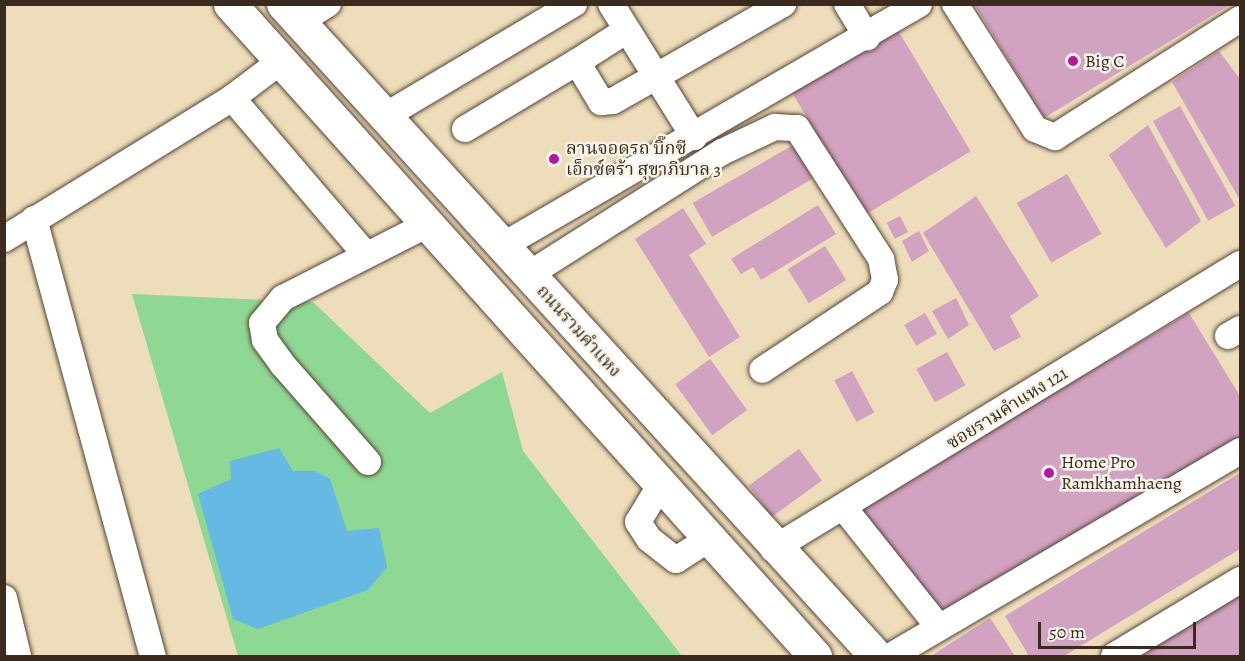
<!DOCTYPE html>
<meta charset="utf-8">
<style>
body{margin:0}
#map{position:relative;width:1245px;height:661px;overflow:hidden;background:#eeddba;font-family:Alegreya,"Noto Serif Thai",serif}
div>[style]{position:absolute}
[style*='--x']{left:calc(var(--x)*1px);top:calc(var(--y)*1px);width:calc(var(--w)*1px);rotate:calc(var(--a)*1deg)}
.green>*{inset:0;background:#8fd894}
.water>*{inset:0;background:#66b9e2}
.building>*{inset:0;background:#d2a2c1;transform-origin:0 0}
.roads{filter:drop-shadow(0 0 2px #564535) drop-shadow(0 0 2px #564535)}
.minor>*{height:26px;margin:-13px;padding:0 13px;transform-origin:13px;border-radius:13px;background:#fff}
.major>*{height:33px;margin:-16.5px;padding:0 16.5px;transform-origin:16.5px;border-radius:16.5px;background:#fff}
.dots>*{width:16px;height:16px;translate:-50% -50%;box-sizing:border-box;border:3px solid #f7f3e8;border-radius:50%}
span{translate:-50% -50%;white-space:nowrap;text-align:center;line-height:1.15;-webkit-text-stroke:5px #f7f3e8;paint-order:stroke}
.poi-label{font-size:18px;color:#3b2a1e}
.left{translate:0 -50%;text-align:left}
.street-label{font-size:18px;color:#3b2a1e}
.frame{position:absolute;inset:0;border:6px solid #3b2a1e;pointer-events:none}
.scale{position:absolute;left:1038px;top:622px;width:158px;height:27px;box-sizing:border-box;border:3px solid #3b2a1e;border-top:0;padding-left:8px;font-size:18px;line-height:21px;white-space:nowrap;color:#3b2a1e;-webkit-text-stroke:4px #f7f3e8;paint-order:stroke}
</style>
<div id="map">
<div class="green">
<div style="clip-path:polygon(132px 294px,313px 302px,430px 413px,502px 372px,523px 451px,682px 656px,238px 656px)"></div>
</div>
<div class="water">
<div style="clip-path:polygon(279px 448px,293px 471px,315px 471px,330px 479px,347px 531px,379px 528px,387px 567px,368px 590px,258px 629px,233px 619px,198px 494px,231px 479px,230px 461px)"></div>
</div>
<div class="building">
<div style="clip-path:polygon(974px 4px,1231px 4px,1044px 118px)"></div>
<div style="left:896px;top:27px;width:145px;height:123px;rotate:59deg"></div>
<div style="clip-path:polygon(1219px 51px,1240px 79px,1240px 200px,1172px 82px)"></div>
<div style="left:1180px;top:106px;width:114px;height:31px;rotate:61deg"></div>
<div style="clip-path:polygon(1148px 125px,1201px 221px,1166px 248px,1109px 155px)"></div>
<div style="left:793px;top:145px;width:39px;height:116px;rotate:60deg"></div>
<div style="left:1067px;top:174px;width:69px;height:58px;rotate:60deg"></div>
<div style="clip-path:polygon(976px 196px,1039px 296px,1010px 316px,1021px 337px,994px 351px,923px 233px)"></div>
<div style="clip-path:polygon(818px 205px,836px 234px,761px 280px,753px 267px,741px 274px,731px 259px)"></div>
<div style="clip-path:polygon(683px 208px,706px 244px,689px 255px,740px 337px,709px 357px,635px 239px)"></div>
<div style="left:900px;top:216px;width:18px;height:15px;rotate:63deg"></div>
<div style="clip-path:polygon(919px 231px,929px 251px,912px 262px,902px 241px)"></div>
<div style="left:825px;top:246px;width:40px;height:44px;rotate:58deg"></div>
<div style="clip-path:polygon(956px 298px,969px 325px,948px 339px,932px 311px)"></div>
<div style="left:925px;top:313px;width:24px;height:24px;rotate:60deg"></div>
<div style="clip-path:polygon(1189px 313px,1240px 396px,1240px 437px,943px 615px,857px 509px)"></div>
<div style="left:947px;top:352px;width:38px;height:35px;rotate:61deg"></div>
<div style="left:710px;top:359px;width:63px;height:43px;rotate:54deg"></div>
<div style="left:852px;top:371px;width:47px;height:20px;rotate:62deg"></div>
<div style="left:799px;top:449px;width:39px;height:62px;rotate:54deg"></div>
<div style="clip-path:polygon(1240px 473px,1240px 549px,1064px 656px,1029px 656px,1005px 616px)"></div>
<div style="clip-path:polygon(1240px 588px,1240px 656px,1128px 656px)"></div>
<div style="clip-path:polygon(990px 618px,1015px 656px,931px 656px)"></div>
</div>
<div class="roads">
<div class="minor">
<div style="--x:611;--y:4;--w:157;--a:58"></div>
<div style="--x:847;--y:4;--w:39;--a:59"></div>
<div style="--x:955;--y:4;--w:148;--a:57.4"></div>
<div style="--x:1035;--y:129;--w:22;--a:22"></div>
<div style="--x:1055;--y:137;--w:219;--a:-32.5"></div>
<div style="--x:299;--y:22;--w:34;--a:-32"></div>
<div style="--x:577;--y:62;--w:59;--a:-32.6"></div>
<div style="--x:232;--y:98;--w:206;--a:49.5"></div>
<div style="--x:385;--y:116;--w:220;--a:-30.7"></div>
<div style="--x:465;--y:129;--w:131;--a:-30.9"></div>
<div style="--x:577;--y:62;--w:47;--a:59"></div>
<div style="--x:601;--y:102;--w:12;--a:-5"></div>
<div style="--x:613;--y:101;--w:196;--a:-29.7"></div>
<div style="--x:34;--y:219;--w:453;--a:74.8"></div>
<div style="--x:4;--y:239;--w:268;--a:-31.7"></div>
<div style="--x:232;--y:98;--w:61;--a:-37.1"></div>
<div style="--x:502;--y:246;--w:482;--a:-30.1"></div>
<div style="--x:528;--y:275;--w:230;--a:-32.4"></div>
<div style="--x:722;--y:152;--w:59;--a:-25.3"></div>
<div style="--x:775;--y:127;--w:22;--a:3"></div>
<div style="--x:797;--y:128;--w:156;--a:57.3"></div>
<div style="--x:881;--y:259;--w:21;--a:79"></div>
<div style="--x:885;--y:280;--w:13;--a:113"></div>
<div style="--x:880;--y:292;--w:141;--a:146.5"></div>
<div style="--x:1228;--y:336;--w:14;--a:-30"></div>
<div style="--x:368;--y:462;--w:129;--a:-131.2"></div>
<div style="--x:283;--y:365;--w:31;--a:-126"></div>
<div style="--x:265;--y:340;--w:17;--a:-100"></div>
<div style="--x:262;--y:323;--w:33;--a:-50"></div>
<div style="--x:283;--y:298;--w:163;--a:-27"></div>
<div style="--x:661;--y:484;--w:44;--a:121.2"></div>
<div style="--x:638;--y:522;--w:20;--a:57"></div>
<div style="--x:649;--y:539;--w:34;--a:38"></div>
<div style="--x:676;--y:560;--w:38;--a:-33"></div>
<div style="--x:844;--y:508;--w:151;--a:51.5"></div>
<div style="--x:773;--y:549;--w:547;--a:-31.39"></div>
<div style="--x:4;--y:598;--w:60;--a:76.4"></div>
<div style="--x:891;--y:656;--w:405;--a:-30.4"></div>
<div style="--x:1114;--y:656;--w:147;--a:-31.1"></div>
</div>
<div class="major">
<div style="--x:230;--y:4;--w:876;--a:48.1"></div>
<div style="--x:283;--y:4;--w:881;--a:47.71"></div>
</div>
</div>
<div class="dots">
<div style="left:1073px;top:61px;background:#b5179e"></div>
<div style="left:554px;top:159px;background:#b5179e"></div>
<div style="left:1049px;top:473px;background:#b5179e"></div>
</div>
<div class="poi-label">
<span class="left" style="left:1085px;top:61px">Big C</span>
<span class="left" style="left:566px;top:159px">ลานจอดรถ บิ๊กซี<br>เอ็กซ์ตร้า สุขาภิบาล 3</span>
<span class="left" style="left:1061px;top:473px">Home Pro<br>Ramkhamhaeng</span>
</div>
<div class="street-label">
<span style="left:579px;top:331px;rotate:48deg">ถนนรามคำแหง</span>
<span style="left:1007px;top:408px;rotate:-32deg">ซอยรามคำแหง 121</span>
</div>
<div class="frame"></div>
<div class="scale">50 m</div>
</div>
